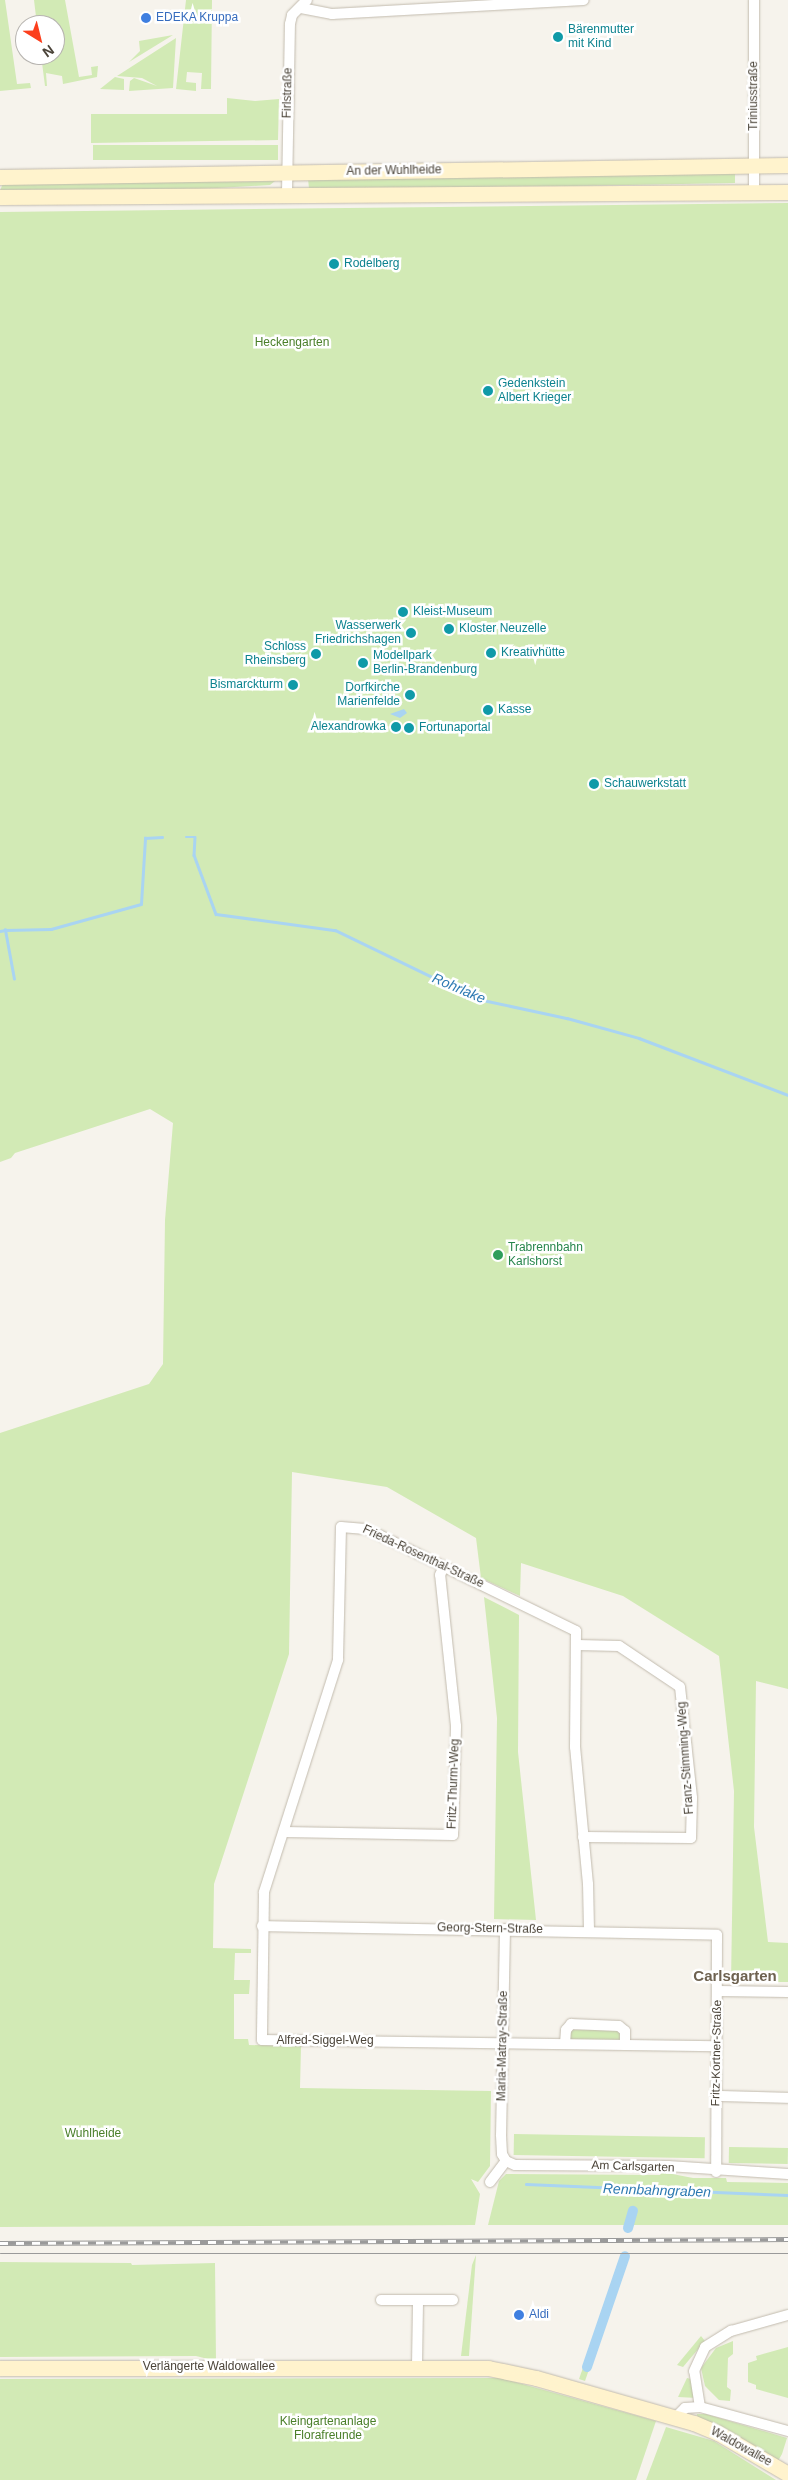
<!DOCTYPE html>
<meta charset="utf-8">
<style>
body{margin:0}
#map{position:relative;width:788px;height:2480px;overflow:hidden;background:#f6f3ec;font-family:Helvetica,sans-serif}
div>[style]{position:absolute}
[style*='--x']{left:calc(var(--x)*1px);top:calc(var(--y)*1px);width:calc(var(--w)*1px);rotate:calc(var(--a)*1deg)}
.green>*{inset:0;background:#d2eab5;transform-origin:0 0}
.water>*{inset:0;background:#a9d4f2}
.stream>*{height:2.5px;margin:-1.25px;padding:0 1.25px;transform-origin:1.25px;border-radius:1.25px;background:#a9d4f2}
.canal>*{height:10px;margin:-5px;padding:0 5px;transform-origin:5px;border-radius:5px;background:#a9d4f2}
.roads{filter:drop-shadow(0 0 1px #c2bbae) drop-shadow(0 0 1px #c2bbae)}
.street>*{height:10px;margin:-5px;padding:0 5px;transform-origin:5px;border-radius:5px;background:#fff}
.secondary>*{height:15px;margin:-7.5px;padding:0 7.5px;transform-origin:7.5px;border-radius:7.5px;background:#fff3cd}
.tram>*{height:1px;margin:-0.5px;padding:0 0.5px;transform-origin:0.5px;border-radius:0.5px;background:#9a9a9a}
.rail>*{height:4.5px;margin-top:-2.25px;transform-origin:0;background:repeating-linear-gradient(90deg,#fff 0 8px,#9a9a9a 0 16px);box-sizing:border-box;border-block:1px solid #9a9a9a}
.dots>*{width:14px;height:14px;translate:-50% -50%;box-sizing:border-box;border:2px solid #fff;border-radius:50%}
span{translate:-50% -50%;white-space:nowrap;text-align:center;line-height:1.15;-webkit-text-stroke:5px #fff;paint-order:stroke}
.shop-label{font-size:12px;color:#366cbe}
.left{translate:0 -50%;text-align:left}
.culture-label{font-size:12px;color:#0d838f}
.right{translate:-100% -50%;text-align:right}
.street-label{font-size:12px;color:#4b4439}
.park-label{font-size:12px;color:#4a7f2a}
.leisure-label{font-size:12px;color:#27864d}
.water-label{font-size:14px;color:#2e7ab2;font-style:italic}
.quarter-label{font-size:15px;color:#6e6250;font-weight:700}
.north{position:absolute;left:15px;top:15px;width:50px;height:50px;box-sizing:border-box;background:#fff;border:1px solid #b7b4b0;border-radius:50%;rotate:144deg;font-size:14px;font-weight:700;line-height:20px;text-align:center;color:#4b4439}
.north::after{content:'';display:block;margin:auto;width:18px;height:22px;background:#fc3f1d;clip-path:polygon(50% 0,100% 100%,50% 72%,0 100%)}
</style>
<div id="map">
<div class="green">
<div style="clip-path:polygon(0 0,5px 0,17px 84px,30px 83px,31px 88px,0 91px)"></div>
<div style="clip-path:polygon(34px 0,65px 0,79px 77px,92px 75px,91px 67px,98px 66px,97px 77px,63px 84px,62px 76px,46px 73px,47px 86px,45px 86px,41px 55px,55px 55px,55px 25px,37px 25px)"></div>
<div style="clip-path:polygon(186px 0,212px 0,211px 89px,201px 89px,202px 73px,187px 72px,186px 82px,196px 83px,196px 91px,176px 89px)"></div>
<div style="clip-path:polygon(173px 35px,129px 62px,140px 51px,139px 41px)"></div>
<div style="clip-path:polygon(176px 38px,173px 88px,129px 91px,130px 81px,134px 78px,157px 86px,142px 78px,117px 76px)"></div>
<div style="clip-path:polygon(115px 77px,124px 79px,124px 90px,100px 89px)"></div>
<div style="clip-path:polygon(227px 98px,255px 101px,279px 99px,278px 140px,91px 143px,91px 114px,227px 114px)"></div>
<div style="left:278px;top:145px;width:15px;height:185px;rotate:90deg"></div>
<div style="clip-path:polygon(735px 172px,735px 183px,574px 186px,309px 189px,308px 178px)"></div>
<div style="clip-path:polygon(275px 181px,270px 185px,166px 191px,0 191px,3px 183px)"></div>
<div style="clip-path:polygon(788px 203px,788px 1689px,756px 1681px,754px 1827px,768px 1942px,788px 1943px,788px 1982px,731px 1982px,734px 1791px,719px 1656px,623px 1596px,521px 1563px,520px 1596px,481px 1578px,476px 1538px,387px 1487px,292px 1472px,289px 1654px,214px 1884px,213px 1948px,251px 1949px,251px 1953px,235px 1953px,234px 1980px,250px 1980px,249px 1994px,234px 1994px,234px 2039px,248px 2039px,249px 2045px,301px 2046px,300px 2088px,491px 2091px,490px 2166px,478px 2182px,471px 2179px,480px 2194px,475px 2225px,0 2227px,0 1433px,149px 1384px,163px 1364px,165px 1220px,173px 1123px,150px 1109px,15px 1153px,11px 1158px,0 1162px,0 212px)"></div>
<div style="clip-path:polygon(484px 1597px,519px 1615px,518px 1752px,536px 1920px,494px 1919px,497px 1718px)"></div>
<div style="left:570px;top:2030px;width:52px;height:10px"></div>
<div style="left:514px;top:2134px;width:191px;height:21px;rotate:1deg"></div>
<div style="left:729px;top:2147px;width:59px;height:16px;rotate:1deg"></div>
<div style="clip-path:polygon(662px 2172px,693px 2178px,726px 2178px,727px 2182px,788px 2183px,788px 2225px,488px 2225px,499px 2181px,506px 2174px,660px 2175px)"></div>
<div style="clip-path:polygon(476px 2255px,469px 2356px,461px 2356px,472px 2265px)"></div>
<div style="clip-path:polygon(0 2262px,131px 2263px,132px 2265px,215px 2263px,216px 2361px,196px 2356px,0 2357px)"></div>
<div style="clip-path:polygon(625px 2266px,585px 2381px,579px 2379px,619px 2267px)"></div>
<div style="clip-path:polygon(701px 2336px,705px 2341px,683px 2367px,677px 2365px)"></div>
<div style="clip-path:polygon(733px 2341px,733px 2354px,728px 2358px,727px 2387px,731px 2390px,730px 2401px,719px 2400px,705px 2386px,701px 2368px,716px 2348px)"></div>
<div style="clip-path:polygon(788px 2347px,788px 2398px,756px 2389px,756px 2385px,748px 2382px,748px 2363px,757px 2360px,756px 2356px)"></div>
<div style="clip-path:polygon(501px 2378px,656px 2421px,636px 2480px,0 2480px,0 2379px)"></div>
<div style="clip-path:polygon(687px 2378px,691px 2379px,697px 2398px,678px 2397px)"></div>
<div style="clip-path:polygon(706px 2414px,787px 2438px,782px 2454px,778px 2461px,696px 2418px,697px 2414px)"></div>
<div style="clip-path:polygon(666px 2427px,714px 2441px,776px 2480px,646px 2480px)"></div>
</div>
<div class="water">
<div style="clip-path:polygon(404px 709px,407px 713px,400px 718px,390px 714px)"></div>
</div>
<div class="stream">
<div style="--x:186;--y:837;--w:9;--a:0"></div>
<div style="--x:195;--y:837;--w:18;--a:93"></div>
<div style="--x:194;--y:855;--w:63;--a:69.6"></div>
<div style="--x:216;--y:914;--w:120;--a:7.7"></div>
<div style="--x:335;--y:930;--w:159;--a:25.8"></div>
<div style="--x:478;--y:999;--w:91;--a:12.1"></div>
<div style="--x:567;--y:1018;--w:75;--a:15.5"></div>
<div style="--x:639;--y:1038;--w:160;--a:20.9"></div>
<div style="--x:0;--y:931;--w:5;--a:-11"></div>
<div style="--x:14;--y:979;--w:50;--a:-100.4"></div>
<div style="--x:5;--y:930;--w:46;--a:-1.2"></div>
<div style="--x:51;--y:929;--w:93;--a:-15.5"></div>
<div style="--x:141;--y:904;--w:66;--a:-86.5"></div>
<div style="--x:145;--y:838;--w:17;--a:-3"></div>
<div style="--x:526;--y:2184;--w:262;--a:2.4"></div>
</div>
<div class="canal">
<div style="--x:628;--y:2228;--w:18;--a:-74"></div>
<div style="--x:587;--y:2367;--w:117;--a:-71.1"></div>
</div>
<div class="roads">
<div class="street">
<div style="--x:754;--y:0;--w:191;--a:90"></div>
<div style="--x:301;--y:8;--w:32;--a:11"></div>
<div style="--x:332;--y:14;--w:252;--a:-3.2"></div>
<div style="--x:287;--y:193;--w:169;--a:-89"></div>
<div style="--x:290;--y:24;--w:9;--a:-77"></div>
<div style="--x:292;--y:15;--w:21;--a:-45"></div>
<div style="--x:577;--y:1645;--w:42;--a:1.4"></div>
<div style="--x:619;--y:1646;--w:73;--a:33.9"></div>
<div style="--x:680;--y:1687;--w:112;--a:83.8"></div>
<div style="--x:692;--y:1798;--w:40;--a:91.4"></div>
<div style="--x:691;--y:1838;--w:108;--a:-179.5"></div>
<div style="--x:284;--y:1832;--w:169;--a:1"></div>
<div style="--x:453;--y:1835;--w:109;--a:-88.4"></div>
<div style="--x:456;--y:1726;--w:152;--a:-96"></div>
<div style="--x:440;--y:1575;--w:10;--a:-66"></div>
<div style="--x:262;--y:1926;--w:455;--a:1.1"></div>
<div style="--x:717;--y:1935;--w:237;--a:90.2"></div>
<div style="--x:505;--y:1929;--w:206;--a:91.1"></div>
<div style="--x:501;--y:2135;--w:19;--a:87"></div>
<div style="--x:502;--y:2154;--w:8;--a:60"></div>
<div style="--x:589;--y:1930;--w:46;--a:-91.2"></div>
<div style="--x:588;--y:1884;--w:138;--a:-95.4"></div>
<div style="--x:575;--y:1747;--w:116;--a:-89.5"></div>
<div style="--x:576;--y:1631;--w:219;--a:-154"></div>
<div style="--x:379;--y:1535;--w:15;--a:-157"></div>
<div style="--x:365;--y:1529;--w:24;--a:-175"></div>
<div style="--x:341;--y:1527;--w:133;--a:91.3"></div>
<div style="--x:338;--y:1660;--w:244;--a:107.7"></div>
<div style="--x:264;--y:1892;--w:148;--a:90.8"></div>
<div style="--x:262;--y:2040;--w:455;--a:0.8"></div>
<div style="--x:718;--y:1991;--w:70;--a:0.8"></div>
<div style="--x:565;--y:2044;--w:14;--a:-86"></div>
<div style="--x:566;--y:2030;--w:8;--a:-50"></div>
<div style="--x:571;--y:2024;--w:48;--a:2.4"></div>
<div style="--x:619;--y:2026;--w:8;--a:40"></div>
<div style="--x:625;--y:2031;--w:14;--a:90"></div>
<div style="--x:717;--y:2096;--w:71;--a:1.6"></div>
<div style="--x:490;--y:2182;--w:26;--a:-53"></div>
<div style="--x:506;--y:2161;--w:10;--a:24"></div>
<div style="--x:515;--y:2165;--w:153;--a:0.4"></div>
<div style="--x:668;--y:2166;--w:120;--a:3.8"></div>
<div style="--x:381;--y:2300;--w:37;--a:0"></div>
<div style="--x:417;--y:2366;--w:66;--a:-89.1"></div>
<div style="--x:418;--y:2300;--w:35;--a:0"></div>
<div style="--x:700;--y:2407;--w:36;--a:-99"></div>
<div style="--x:694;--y:2371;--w:26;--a:-65"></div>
<div style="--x:705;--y:2347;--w:31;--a:-32"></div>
<div style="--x:731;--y:2331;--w:59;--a:-15.7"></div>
<div style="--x:675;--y:2418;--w:14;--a:-45"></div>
<div style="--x:685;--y:2408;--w:15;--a:-4"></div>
<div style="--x:700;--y:2407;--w:91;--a:15.3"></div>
</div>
<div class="secondary">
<div style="--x:0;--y:177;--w:788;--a:-0.87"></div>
<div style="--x:0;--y:197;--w:788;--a:-0.36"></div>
<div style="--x:0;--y:2368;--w:488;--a:0"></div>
<div style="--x:488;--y:2368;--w:49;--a:11.8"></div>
<div style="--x:536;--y:2378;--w:164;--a:15.9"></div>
<div style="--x:694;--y:2423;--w:26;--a:23"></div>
<div style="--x:718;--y:2433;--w:81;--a:30.4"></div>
</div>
</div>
<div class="tram">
<div style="--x:0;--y:2253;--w:788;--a:0"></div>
</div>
<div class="rail">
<div style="--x:0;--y:2243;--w:788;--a:-0.29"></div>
</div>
<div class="dots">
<div style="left:146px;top:18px;background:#3f7fe0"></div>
<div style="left:558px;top:37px;background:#0f9aa8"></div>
<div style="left:334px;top:264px;background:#0f9aa8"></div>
<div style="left:488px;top:391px;background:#0f9aa8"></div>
<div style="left:403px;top:612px;background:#0f9aa8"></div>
<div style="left:449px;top:629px;background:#0f9aa8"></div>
<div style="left:411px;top:633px;background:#0f9aa8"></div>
<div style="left:491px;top:653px;background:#0f9aa8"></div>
<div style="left:316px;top:654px;background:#0f9aa8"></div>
<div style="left:363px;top:663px;background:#0f9aa8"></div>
<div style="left:293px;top:685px;background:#0f9aa8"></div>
<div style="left:410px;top:695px;background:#0f9aa8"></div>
<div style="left:488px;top:710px;background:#0f9aa8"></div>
<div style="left:396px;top:727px;background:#0f9aa8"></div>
<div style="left:409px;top:728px;background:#0f9aa8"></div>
<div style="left:594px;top:784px;background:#0f9aa8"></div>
<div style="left:498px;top:1255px;background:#2e9e5b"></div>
<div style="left:519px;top:2315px;background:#3f7fe0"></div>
</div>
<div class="shop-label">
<span class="left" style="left:156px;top:18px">EDEKA Kruppa</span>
<span class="left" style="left:529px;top:2315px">Aldi</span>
</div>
<div class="culture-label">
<span class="left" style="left:568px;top:37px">Bärenmutter<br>mit Kind</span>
<span class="left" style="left:344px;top:264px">Rodelberg</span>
<span class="left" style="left:498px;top:391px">Gedenkstein<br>Albert Krieger</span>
<span class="left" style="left:413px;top:612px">Kleist-Museum</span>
<span class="right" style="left:401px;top:633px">Wasserwerk<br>Friedrichshagen</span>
<span class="left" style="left:459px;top:629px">Kloster Neuzelle</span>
<span class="right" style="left:306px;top:654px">Schloss<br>Rheinsberg</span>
<span class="left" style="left:501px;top:653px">Kreativhütte</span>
<span class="left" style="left:373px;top:663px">Modellpark<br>Berlin-Brandenburg</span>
<span class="right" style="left:283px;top:685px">Bismarckturm</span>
<span class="right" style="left:400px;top:695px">Dorfkirche<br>Marienfelde</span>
<span class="left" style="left:498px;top:710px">Kasse</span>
<span class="right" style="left:386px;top:727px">Alexandrowka</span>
<span class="left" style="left:419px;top:728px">Fortunaportal</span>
<span class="left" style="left:604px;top:784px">Schauwerkstatt</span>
</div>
<div class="street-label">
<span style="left:288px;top:93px;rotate:-89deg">Firlstraße</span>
<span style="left:754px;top:96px;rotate:-90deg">Triniusstraße</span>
<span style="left:394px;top:171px;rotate:-1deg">An der Wuhlheide</span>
<span style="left:423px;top:1557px;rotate:25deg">Frieda-Rosenthal-Straße</span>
<span style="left:686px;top:1758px;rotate:-94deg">Franz-Stimming-Weg</span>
<span style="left:454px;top:1784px;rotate:-88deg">Fritz-Thurm-Weg</span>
<span style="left:490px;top:1929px;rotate:1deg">Georg-Stern-Straße</span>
<span style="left:325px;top:2041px">Alfred-Siggel-Weg</span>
<span style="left:503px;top:2046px;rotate:-89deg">Maria-Matray-Straße</span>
<span style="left:717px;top:2053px;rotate:-89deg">Fritz-Kortner-Straße</span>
<span style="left:633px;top:2167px;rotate:2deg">Am Carlsgarten</span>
<span style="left:209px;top:2367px">Verlängerte Waldowallee</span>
<span style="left:741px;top:2447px;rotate:29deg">Waldowallee</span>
</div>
<div class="park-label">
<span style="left:292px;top:343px">Heckengarten</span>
<span style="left:93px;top:2134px">Wuhlheide</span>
<span style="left:328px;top:2429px">Kleingartenanlage<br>Florafreunde</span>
</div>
<div class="leisure-label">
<span class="left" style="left:508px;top:1255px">Trabrennbahn<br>Karlshorst</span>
</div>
<div class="water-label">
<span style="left:459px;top:988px;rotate:23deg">Rohrlake</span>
<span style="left:657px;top:2190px;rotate:2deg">Rennbahngraben</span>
</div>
<div class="quarter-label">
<span style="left:735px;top:1976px">Carlsgarten</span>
</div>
<div class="north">N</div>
</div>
